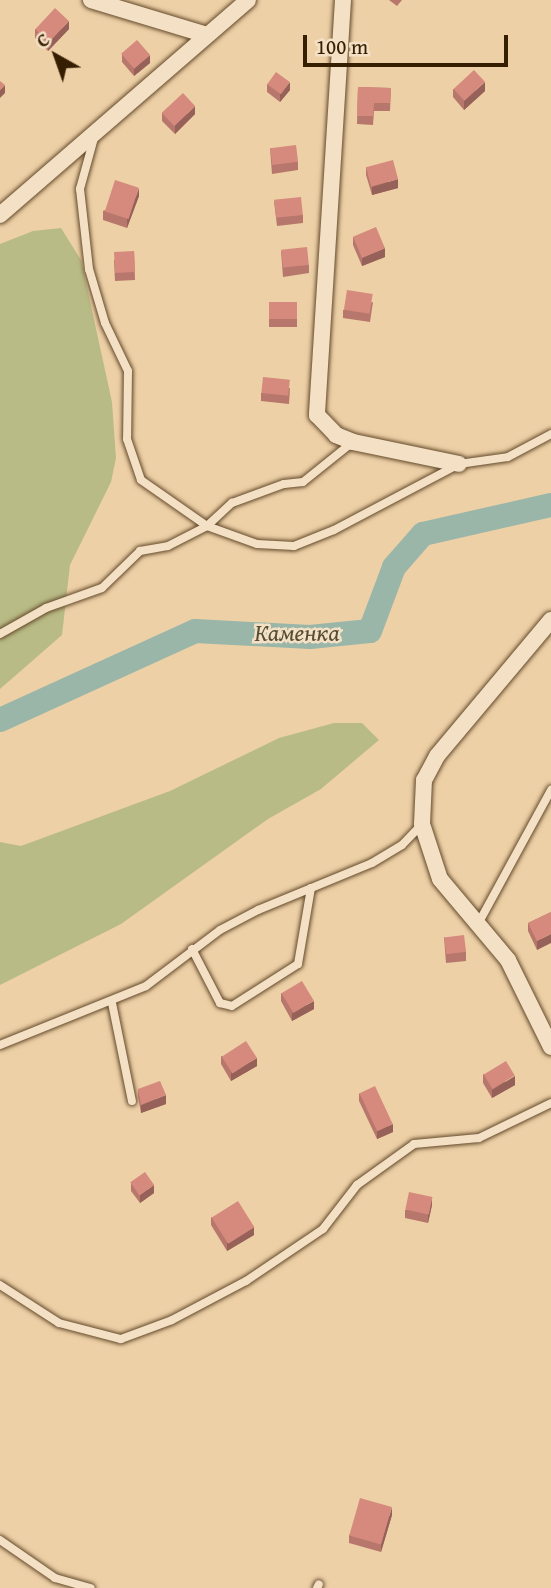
<!DOCTYPE html>
<meta charset="utf-8">
<style>
body{margin:0}
#map{position:relative;width:551px;height:1588px;overflow:hidden;background:#edd0a6;font-family:"Gentium Book Plus",serif}
div>[style]{position:absolute}
[style*='--x']{left:calc(var(--x)*1px);top:calc(var(--y)*1px);width:calc(var(--w)*1px);rotate:calc(var(--a)*1deg)}
.green>*{inset:0;background:#b9bb86}
.river>*{height:24px;margin:-12px;padding:0 12px;transform-origin:12px;border-radius:12px;background:#99b6a9}
.roads{filter:drop-shadow(0 0 2px #644a2b) drop-shadow(0 0 2px #644a2b)}
.service>*{height:8px;margin:-4px;padding:0 4px;transform-origin:4px;border-radius:4px;background:#f3e0c5}
.minor>*{height:16px;margin:-8px;padding:0 8px;transform-origin:8px;border-radius:8px;background:#f3e0c5}
.wall>*{inset:0;background:#b7776c;transform-origin:0 0}
.shaded-wall>*{inset:0;background:#956158}
.building>*{inset:0;background:#d58a7d;transform-origin:0 0}
span{translate:-50% -50%;white-space:nowrap;text-align:center;line-height:1.15;-webkit-text-stroke:5px #f3e0c5;paint-order:stroke}
.water-label{font-size:24px;color:#544c34;font-style:italic}
.north{position:absolute;left:21px;top:21px;width:70px;height:70px;-webkit-text-stroke:5px #f3e0c5;paint-order:stroke;rotate:320deg;font-size:19px;font-weight:700;line-height:28px;text-align:center;color:#361e02}
.north::after{content:'';display:block;margin:auto;width:24px;height:32px;background:#361e02;clip-path:polygon(50% 0,100% 100%,50% 72%,0 100%)}
.scale{position:absolute;left:303px;top:35px;width:205px;height:32px;box-sizing:border-box;border:4px solid #361e02;border-top:0;padding-left:9px;font-size:21px;line-height:24px;white-space:nowrap;color:#361e02;-webkit-text-stroke:5px #f3e0c5;paint-order:stroke}
</style>
<div id="map">
<div class="green">
<div style="clip-path:polygon(61px 228px,81px 260px,112px 402px,116px 458px,111px 482px,70px 565px,62px 635px,0 689px,0 244px,33px 231px)"></div>
<div style="clip-path:polygon(334px 723px,362px 723px,379px 740px,321px 789px,268px 819px,121px 924px,0 985px,0 842px,21px 846px,170px 791px,279px 738px)"></div>
</div>
<div class="river">
<div style="--x:0;--y:720;--w:214;--a:-24.5"></div>
<div style="--x:195;--y:631;--w:115;--a:3"></div>
<div style="--x:310;--y:637;--w:60;--a:-5.7"></div>
<div style="--x:370;--y:631;--w:68;--a:-69.4"></div>
<div style="--x:394;--y:567;--w:44;--a:-48.7"></div>
<div style="--x:423;--y:534;--w:131;--a:-12.8"></div>
</div>
<div class="roads">
<div class="service">
<div style="--x:94;--y:138;--w:53;--a:105.4"></div>
<div style="--x:80;--y:189;--w:81;--a:83.6"></div>
<div style="--x:89;--y:269;--w:56;--a:73.5"></div>
<div style="--x:105;--y:323;--w:53;--a:64.4"></div>
<div style="--x:128;--y:371;--w:68;--a:90.8"></div>
<div style="--x:127;--y:439;--w:43;--a:71.1"></div>
<div style="--x:141;--y:480;--w:80;--a:34.9"></div>
<div style="--x:207;--y:526;--w:34;--a:-43"></div>
<div style="--x:232;--y:503;--w:55;--a:-20.1"></div>
<div style="--x:284;--y:484;--w:19;--a:-6"></div>
<div style="--x:303;--y:482;--w:64;--a:-38.7"></div>
<div style="--x:0;--y:634;--w:53;--a:-29.5"></div>
<div style="--x:46;--y:608;--w:59;--a:-19.7"></div>
<div style="--x:102;--y:588;--w:53;--a:-44.2"></div>
<div style="--x:140;--y:551;--w:28;--a:-10"></div>
<div style="--x:168;--y:546;--w:44;--a:-27.1"></div>
<div style="--x:207;--y:526;--w:53;--a:19.8"></div>
<div style="--x:257;--y:544;--w:37;--a:3"></div>
<div style="--x:294;--y:546;--w:43;--a:-21.8"></div>
<div style="--x:334;--y:530;--w:141;--a:-27.8"></div>
<div style="--x:459;--y:464;--w:49;--a:-8.1"></div>
<div style="--x:508;--y:457;--w:49;--a:-28.1"></div>
<div style="--x:478;--y:924;--w:153;--a:-61.4"></div>
<div style="--x:192;--y:949;--w:61;--a:62.6"></div>
<div style="--x:220;--y:1003;--w:12;--a:14"></div>
<div style="--x:232;--y:1006;--w:78;--a:-32.5"></div>
<div style="--x:298;--y:964;--w:77;--a:-80.3"></div>
<div style="--x:112;--y:1003;--w:100;--a:78.5"></div>
<div style="--x:0;--y:1045;--w:157;--a:-22"></div>
<div style="--x:146;--y:986;--w:93;--a:-37.1"></div>
<div style="--x:220;--y:930;--w:43;--a:-27.8"></div>
<div style="--x:258;--y:910;--w:123;--a:-22.4"></div>
<div style="--x:372;--y:863;--w:35;--a:-31"></div>
<div style="--x:402;--y:845;--w:29;--a:-46"></div>
<div style="--x:0;--y:1285;--w:70;--a:32.8"></div>
<div style="--x:59;--y:1323;--w:64;--a:14.5"></div>
<div style="--x:121;--y:1339;--w:54;--a:-20.4"></div>
<div style="--x:172;--y:1320;--w:84;--a:-27.8"></div>
<div style="--x:246;--y:1281;--w:93;--a:-34"></div>
<div style="--x:323;--y:1229;--w:56;--a:-52.3"></div>
<div style="--x:357;--y:1185;--w:70;--a:-35.7"></div>
<div style="--x:414;--y:1144;--w:65;--a:-5.3"></div>
<div style="--x:479;--y:1138;--w:80;--a:-25.9"></div>
<div style="--x:0;--y:1540;--w:67;--a:34.6"></div>
<div style="--x:55;--y:1578;--w:37;--a:16"></div>
<div style="--x:317;--y:1588;--w:4;--a:-63"></div>
</div>
<div class="minor">
<div style="--x:91;--y:0;--w:121;--a:16.8"></div>
<div style="--x:343;--y:0;--w:416;--a:93.6"></div>
<div style="--x:317;--y:415;--w:28;--a:46"></div>
<div style="--x:336;--y:435;--w:18;--a:22"></div>
<div style="--x:353;--y:442;--w:108;--a:11.7"></div>
<div style="--x:0;--y:215;--w:328;--a:-40.9"></div>
<div style="--x:551;--y:620;--w:177;--a:130"></div>
<div style="--x:437;--y:756;--w:27;--a:118"></div>
<div style="--x:424;--y:780;--w:44;--a:92.6"></div>
<div style="--x:422;--y:824;--w:58;--a:71.9"></div>
<div style="--x:440;--y:879;--w:106;--a:50"></div>
<div style="--x:508;--y:960;--w:97;--a:63.7"></div>
</div>
</div>
<div class="wall">
<div style="clip-path:polygon(389px 0,402px 0,397px 6px)"></div>
<div style="clip-path:polygon(35px 29px,69px 29px,48px 51px,35px 38px)"></div>
<div style="clip-path:polygon(122px 54px,150px 63px,134px 76px,122px 62px)"></div>
<div style="clip-path:polygon(267px 84px,290px 90px,280px 102px,267px 92px)"></div>
<div style="clip-path:polygon(358px 87px,391px 88px,390px 111px,374px 111px,373px 125px,357px 124px)"></div>
<div style="clip-path:polygon(453px 89px,485px 91px,464px 110px,453px 97px)"></div>
<div style="clip-path:polygon(162px 113px,195px 114px,175px 134px,162px 121px)"></div>
<div style="clip-path:polygon(270px 148px,298px 162px,298px 170px,272px 174px)"></div>
<div style="clip-path:polygon(366px 167px,398px 188px,372px 195px,366px 175px)"></div>
<div style="clip-path:polygon(139px 196px,127px 228px,103px 220px,103px 211px)"></div>
<div style="clip-path:polygon(274px 201px,303px 215px,303px 223px,277px 226px)"></div>
<div style="clip-path:polygon(353px 237px,385px 257px,362px 266px,353px 245px)"></div>
<div style="clip-path:polygon(134px 251px,135px 280px,115px 281px,114px 260px)"></div>
<div style="clip-path:polygon(281px 251px,309px 265px,309px 273px,283px 277px)"></div>
<div style="left:269px;top:302px;width:28px;height:25px"></div>
<div style="clip-path:polygon(373px 302px,370px 322px,343px 318px,343px 310px)"></div>
<div style="clip-path:polygon(290px 388px,289px 404px,261px 401px,261px 393px)"></div>
<div style="clip-path:polygon(551px 912px,537px 950px,528px 931px,528px 923px)"></div>
<div style="clip-path:polygon(444px 937px,466px 952px,466px 961px,446px 963px)"></div>
<div style="clip-path:polygon(281px 993px,314px 1009px,292px 1021px,281px 1001px)"></div>
<div style="clip-path:polygon(221px 1056px,257px 1066px,231px 1081px,221px 1064px)"></div>
<div style="clip-path:polygon(483px 1074px,515px 1085px,492px 1098px,483px 1083px)"></div>
<div style="clip-path:polygon(138px 1089px,166px 1104px,141px 1113px,138px 1097px)"></div>
<div style="clip-path:polygon(359px 1093px,393px 1132px,377px 1139px,359px 1101px)"></div>
<div style="clip-path:polygon(131px 1183px,154px 1193px,140px 1203px,131px 1191px)"></div>
<div style="clip-path:polygon(432px 1205px,428px 1223px,405px 1218px,405px 1210px)"></div>
<div style="clip-path:polygon(211px 1217px,254px 1235px,227px 1251px,211px 1225px)"></div>
<div style="clip-path:polygon(392px 1515px,381px 1552px,349px 1543px,349px 1535px)"></div>
</div>
<div class="shaded-wall">
<div style="clip-path:polygon(69px 21px,69px 29px,48px 51px,48px 43px)"></div>
<div style="clip-path:polygon(150px 55px,150px 63px,134px 76px,134px 68px)"></div>
<div style="clip-path:polygon(290px 82px,290px 90px,280px 102px,280px 94px)"></div>
<div style="clip-path:polygon(485px 82px,485px 91px,464px 110px,464px 101px)"></div>
<div style="clip-path:polygon(5px 85px,5px 93px,0 98px,0 90px)"></div>
<div style="clip-path:polygon(195px 106px,195px 114px,175px 134px,175px 126px)"></div>
<div style="clip-path:polygon(398px 179px,398px 188px,372px 195px,372px 187px)"></div>
<div style="clip-path:polygon(139px 188px,139px 196px,127px 228px,127px 220px)"></div>
<div style="clip-path:polygon(385px 248px,385px 257px,362px 266px,362px 258px)"></div>
<div style="clip-path:polygon(551px 934px,551px 943px,537px 950px,537px 941px)"></div>
<div style="clip-path:polygon(314px 1001px,314px 1009px,292px 1021px,292px 1013px)"></div>
<div style="clip-path:polygon(257px 1058px,257px 1066px,231px 1081px,231px 1073px)"></div>
<div style="clip-path:polygon(515px 1076px,515px 1085px,492px 1098px,492px 1090px)"></div>
<div style="clip-path:polygon(166px 1095px,166px 1104px,141px 1113px,141px 1105px)"></div>
<div style="clip-path:polygon(393px 1124px,393px 1132px,377px 1139px,377px 1131px)"></div>
<div style="clip-path:polygon(154px 1185px,154px 1193px,140px 1203px,140px 1195px)"></div>
<div style="clip-path:polygon(432px 1197px,432px 1205px,428px 1223px,428px 1215px)"></div>
<div style="clip-path:polygon(254px 1227px,254px 1235px,227px 1251px,227px 1243px)"></div>
<div style="clip-path:polygon(392px 1507px,392px 1515px,381px 1552px,381px 1544px)"></div>
</div>
<div class="building">
<div style="left:55px;top:8px;width:19px;height:29px;rotate:43deg"></div>
<div style="left:137px;top:40px;width:20px;height:21px;rotate:49deg"></div>
<div style="left:474px;top:70px;width:16px;height:28px;rotate:47deg"></div>
<div style="left:276px;top:72px;width:17px;height:15px;rotate:36deg"></div>
<div style="clip-path:polygon(0 81px,5px 85px,0 90px)"></div>
<div style="clip-path:polygon(358px 87px,391px 88px,390px 103px,374px 103px,373px 116px,357px 116px)"></div>
<div style="left:183px;top:93px;width:18px;height:29px;rotate:47deg"></div>
<div style="left:296px;top:145px;width:17px;height:26px;rotate:83deg"></div>
<div style="left:393px;top:160px;width:20px;height:28px;rotate:75deg"></div>
<div style="left:115px;top:180px;width:25px;height:33px;rotate:18deg"></div>
<div style="left:301px;top:197px;width:18px;height:27px;rotate:84deg"></div>
<div style="left:376px;top:227px;width:23px;height:25px;rotate:67deg"></div>
<div style="left:307px;top:247px;width:18px;height:26px;rotate:84deg"></div>
<div style="left:134px;top:251px;width:21px;height:20px;rotate:87deg"></div>
<div style="left:347px;top:290px;width:26px;height:20px;rotate:9deg"></div>
<div style="left:269px;top:302px;width:28px;height:17px"></div>
<div style="left:263px;top:377px;width:27px;height:16px;rotate:6deg"></div>
<div style="clip-path:polygon(551px 912px,551px 934px,537px 941px,528px 923px)"></div>
<div style="left:464px;top:935px;width:17px;height:20px;rotate:83deg"></div>
<div style="left:302px;top:981px;width:23px;height:24px;rotate:59deg"></div>
<div style="left:246px;top:1041px;width:20px;height:29px;rotate:57deg"></div>
<div style="left:506px;top:1061px;width:17px;height:26px;rotate:59deg"></div>
<div style="clip-path:polygon(160px 1081px,166px 1095px,141px 1105px,138px 1089px)"></div>
<div style="left:375px;top:1086px;width:42px;height:17px;rotate:65deg"></div>
<div style="left:145px;top:1172px;width:16px;height:18px;rotate:55deg"></div>
<div style="left:409px;top:1192px;width:24px;height:18px;rotate:12deg"></div>
<div style="left:238px;top:1201px;width:31px;height:31px;rotate:58deg"></div>
<div style="left:360px;top:1498px;width:33px;height:39px;rotate:16deg"></div>
</div>
<div class="water-label">
<span style="left:297px;top:633px">Каменка</span>
</div>
<div class="north">С</div>
<div class="scale">100 m</div>
</div>
